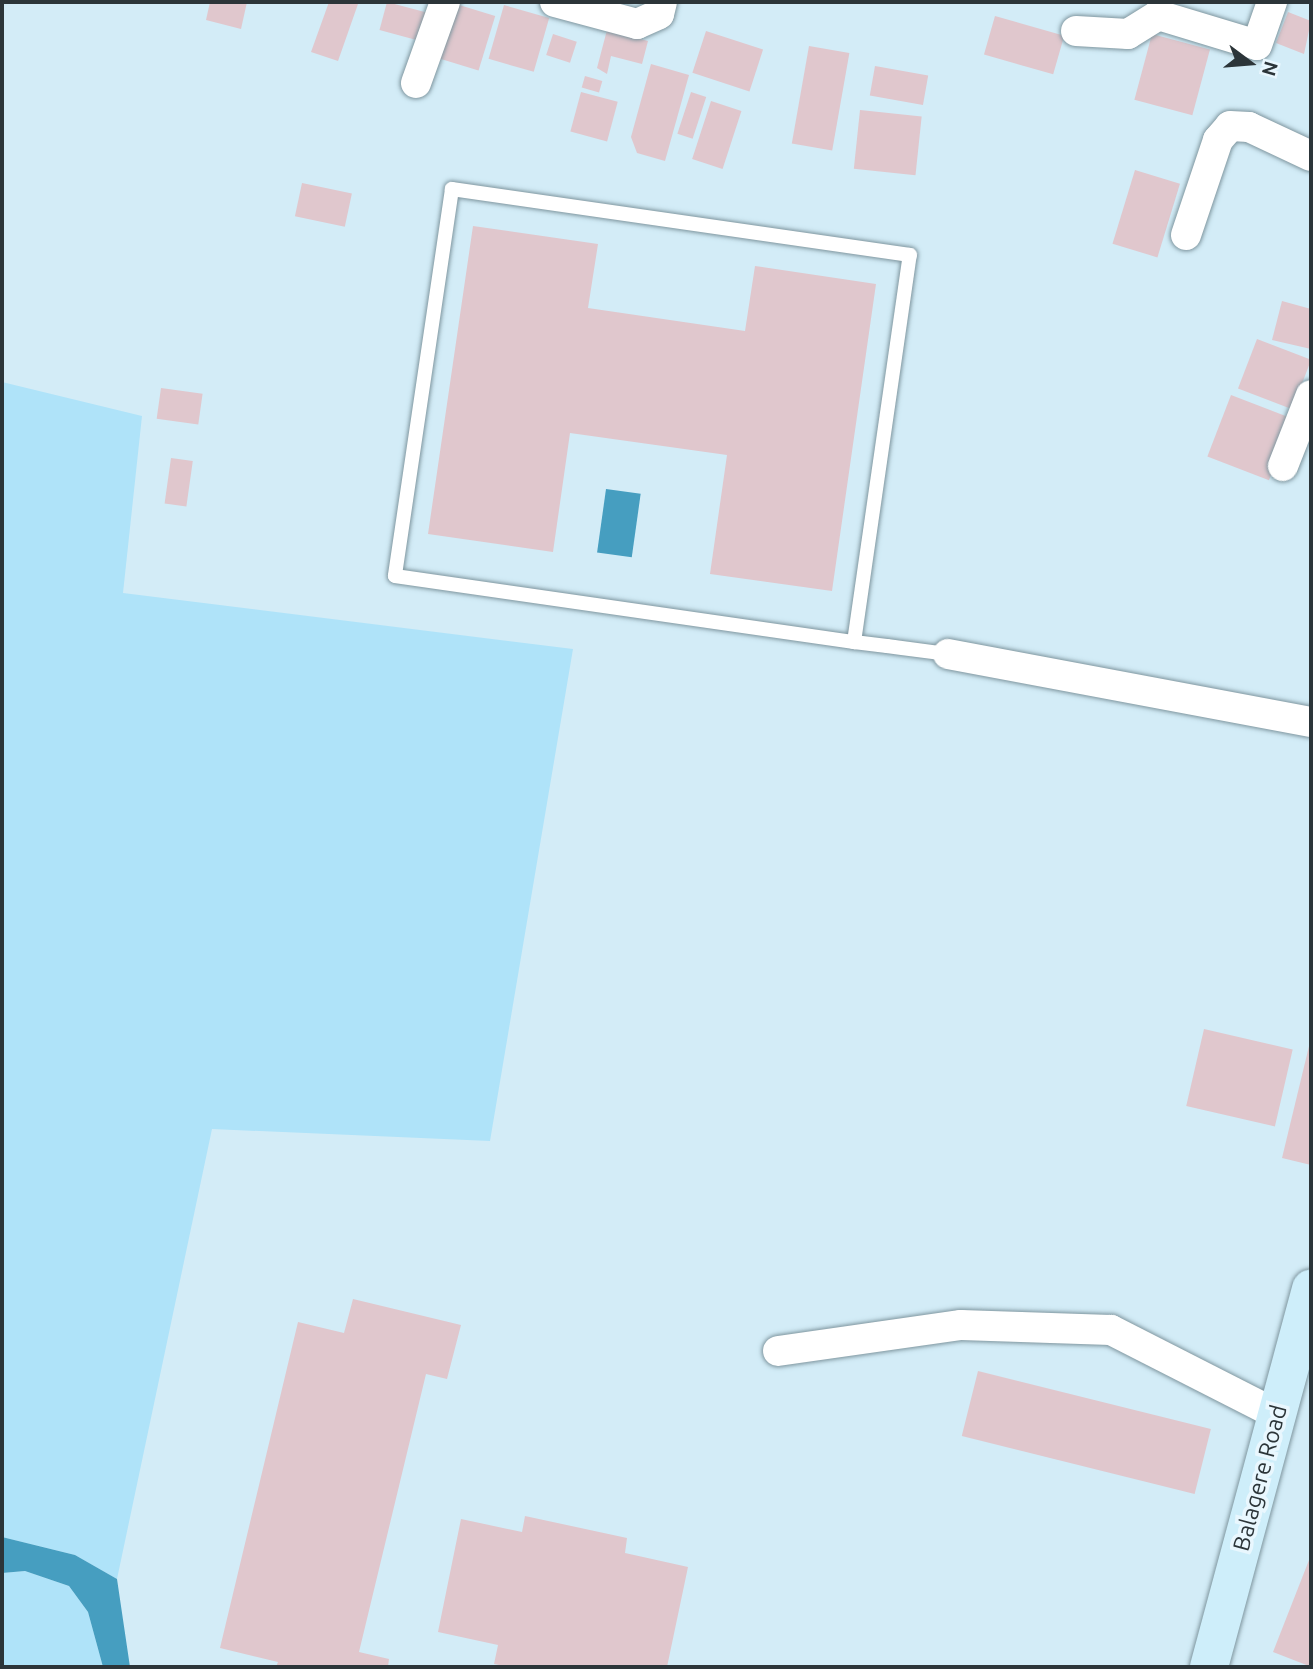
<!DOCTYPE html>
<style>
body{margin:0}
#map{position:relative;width:1313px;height:1669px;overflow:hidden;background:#d3ecf7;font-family:Ubuntu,sans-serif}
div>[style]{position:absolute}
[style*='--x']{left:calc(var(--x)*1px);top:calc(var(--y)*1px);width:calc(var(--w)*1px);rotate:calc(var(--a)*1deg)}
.green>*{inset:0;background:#afe3f9}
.water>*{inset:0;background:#469ec0;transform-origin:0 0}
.building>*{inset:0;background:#e0c7cd;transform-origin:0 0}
.roads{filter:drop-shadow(0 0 2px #7f969f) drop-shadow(0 0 2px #7f969f)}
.lane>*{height:14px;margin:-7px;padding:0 7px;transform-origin:7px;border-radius:7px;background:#fff}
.street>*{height:30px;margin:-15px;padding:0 15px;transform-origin:15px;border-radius:15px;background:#fff}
.secondary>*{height:38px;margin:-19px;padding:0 19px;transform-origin:19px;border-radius:19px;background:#ceeefa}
span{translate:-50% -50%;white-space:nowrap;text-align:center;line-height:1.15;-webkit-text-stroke:7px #e9f7fe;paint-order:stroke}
.street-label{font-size:23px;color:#2c3539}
.frame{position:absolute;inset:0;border:4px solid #2c3539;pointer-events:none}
.north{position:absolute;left:1215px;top:28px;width:70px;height:70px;-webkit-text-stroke:5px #e9f7fe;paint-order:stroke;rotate:106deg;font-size:19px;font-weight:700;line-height:28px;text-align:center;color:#2c3539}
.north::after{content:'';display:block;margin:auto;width:24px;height:32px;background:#2c3539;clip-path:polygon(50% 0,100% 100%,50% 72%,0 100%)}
</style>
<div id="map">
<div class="green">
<div style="clip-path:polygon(2px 382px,142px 416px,123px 593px,573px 649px,490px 1141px,212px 1129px,117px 1579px,75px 1555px,2px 1537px)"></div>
<div style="clip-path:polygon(25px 1571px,69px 1586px,88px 1612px,103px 1667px,2px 1667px,2px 1573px)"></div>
</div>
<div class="water">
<div style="left:606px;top:489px;width:35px;height:64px;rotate:8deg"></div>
<div style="clip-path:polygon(2px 1537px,75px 1555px,117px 1579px,130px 1667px,103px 1667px,88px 1612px,69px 1586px,25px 1571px,2px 1573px)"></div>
</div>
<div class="building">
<div style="clip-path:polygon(210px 2px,247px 2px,241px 29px,206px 20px)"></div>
<div style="clip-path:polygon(329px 2px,358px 4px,338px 61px,311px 52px)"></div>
<div style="left:387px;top:2px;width:42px;height:29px;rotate:15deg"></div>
<div style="left:456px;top:4px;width:41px;height:57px;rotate:17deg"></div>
<div style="left:504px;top:5px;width:47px;height:56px;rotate:16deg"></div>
<div style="clip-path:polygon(1288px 12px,1311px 21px,1304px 54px,1276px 43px)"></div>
<div style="left:995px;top:16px;width:72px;height:40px;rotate:16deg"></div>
<div style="clip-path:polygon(607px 30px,648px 41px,642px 64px,611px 56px,607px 74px,597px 68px)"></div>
<div style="left:706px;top:31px;width:60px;height:44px;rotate:18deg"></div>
<div style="left:553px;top:34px;width:25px;height:22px;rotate:18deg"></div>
<div style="left:1152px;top:34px;width:60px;height:68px;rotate:15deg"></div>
<div style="left:809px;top:46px;width:41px;height:99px;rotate:10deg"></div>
<div style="clip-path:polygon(651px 64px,689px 75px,665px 161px,637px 153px,631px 137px)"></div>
<div style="left:875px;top:66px;width:54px;height:30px;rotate:10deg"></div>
<div style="left:585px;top:76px;width:18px;height:12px;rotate:16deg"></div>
<div style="left:581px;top:92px;width:38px;height:41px;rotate:15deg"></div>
<div style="left:691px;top:92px;width:16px;height:44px;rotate:18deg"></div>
<div style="left:711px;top:101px;width:32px;height:61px;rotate:18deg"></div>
<div style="left:860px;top:110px;width:62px;height:59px;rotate:6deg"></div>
<div style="left:1135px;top:170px;width:47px;height:77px;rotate:17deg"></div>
<div style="left:302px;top:183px;width:51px;height:34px;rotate:12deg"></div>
<div style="clip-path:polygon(473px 226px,598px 244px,588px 308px,745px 331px,755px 266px,876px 284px,832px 591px,710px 574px,727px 455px,570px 433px,553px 552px,428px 534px)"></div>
<div style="clip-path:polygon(1282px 301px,1311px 309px,1311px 349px,1272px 340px)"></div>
<div style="left:1257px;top:339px;width:58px;height:53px;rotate:21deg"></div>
<div style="left:161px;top:388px;width:42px;height:31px;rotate:8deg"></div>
<div style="left:1231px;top:395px;width:66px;height:66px;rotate:21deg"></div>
<div style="left:171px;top:458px;width:22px;height:46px;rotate:8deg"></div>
<div style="left:1204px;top:1029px;width:91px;height:79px;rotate:13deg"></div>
<div style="clip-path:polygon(1310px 1042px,1311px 1042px,1311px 1165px,1282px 1158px)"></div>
<div style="clip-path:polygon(353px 1299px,461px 1325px,447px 1379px,426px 1374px,359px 1652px,389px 1659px,388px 1667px,276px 1667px,278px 1662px,220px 1648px,298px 1322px,344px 1333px)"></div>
<div style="left:978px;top:1371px;width:240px;height:67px;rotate:14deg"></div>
<div style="clip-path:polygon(525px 1516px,627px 1538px,625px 1553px,688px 1567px,667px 1667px,509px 1667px,494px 1664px,498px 1645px,438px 1632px,461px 1519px,522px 1532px)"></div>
<div style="clip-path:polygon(1311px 1555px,1311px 1660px,1309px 1666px,1273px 1652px)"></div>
</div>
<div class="roads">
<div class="lane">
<div style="--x:854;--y:642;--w:391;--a:-81.8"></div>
<div style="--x:910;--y:255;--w:463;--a:-171.8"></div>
<div style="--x:452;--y:189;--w:391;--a:98.4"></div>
<div style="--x:395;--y:576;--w:464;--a:8.2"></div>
<div style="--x:854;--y:642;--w:33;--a:7"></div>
<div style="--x:887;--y:646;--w:62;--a:7.5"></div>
</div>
<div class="street">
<div style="--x:555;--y:2;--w:85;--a:15"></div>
<div style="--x:637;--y:24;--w:24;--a:-24"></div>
<div style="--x:659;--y:14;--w:12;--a:-76"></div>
<div style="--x:1076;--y:31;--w:52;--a:3.3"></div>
<div style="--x:1128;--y:34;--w:36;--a:-32"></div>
<div style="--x:1158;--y:15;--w:103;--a:16.9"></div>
<div style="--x:1257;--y:45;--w:46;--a:-70.8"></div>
<div style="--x:416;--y:83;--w:86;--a:-70.3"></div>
<div style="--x:1186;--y:235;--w:100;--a:-71.4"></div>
<div style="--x:1218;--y:140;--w:18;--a:-49"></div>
<div style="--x:1230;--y:126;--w:19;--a:3"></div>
<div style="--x:1249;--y:127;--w:68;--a:25.1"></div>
<div style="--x:1283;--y:466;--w:76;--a:-68.5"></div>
<div style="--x:948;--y:654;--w:369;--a:10.6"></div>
<div style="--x:778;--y:1351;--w:185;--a:-8.1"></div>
<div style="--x:961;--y:1325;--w:150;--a:1.9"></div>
<div style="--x:1111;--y:1330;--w:187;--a:27"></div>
</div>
<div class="secondary">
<div style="--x:1209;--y:1667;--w:392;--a:-74.9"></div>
</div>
</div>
<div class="street-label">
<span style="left:1260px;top:1478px;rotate:-75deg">Balagere Road</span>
</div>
<div class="frame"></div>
<div class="north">N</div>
</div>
